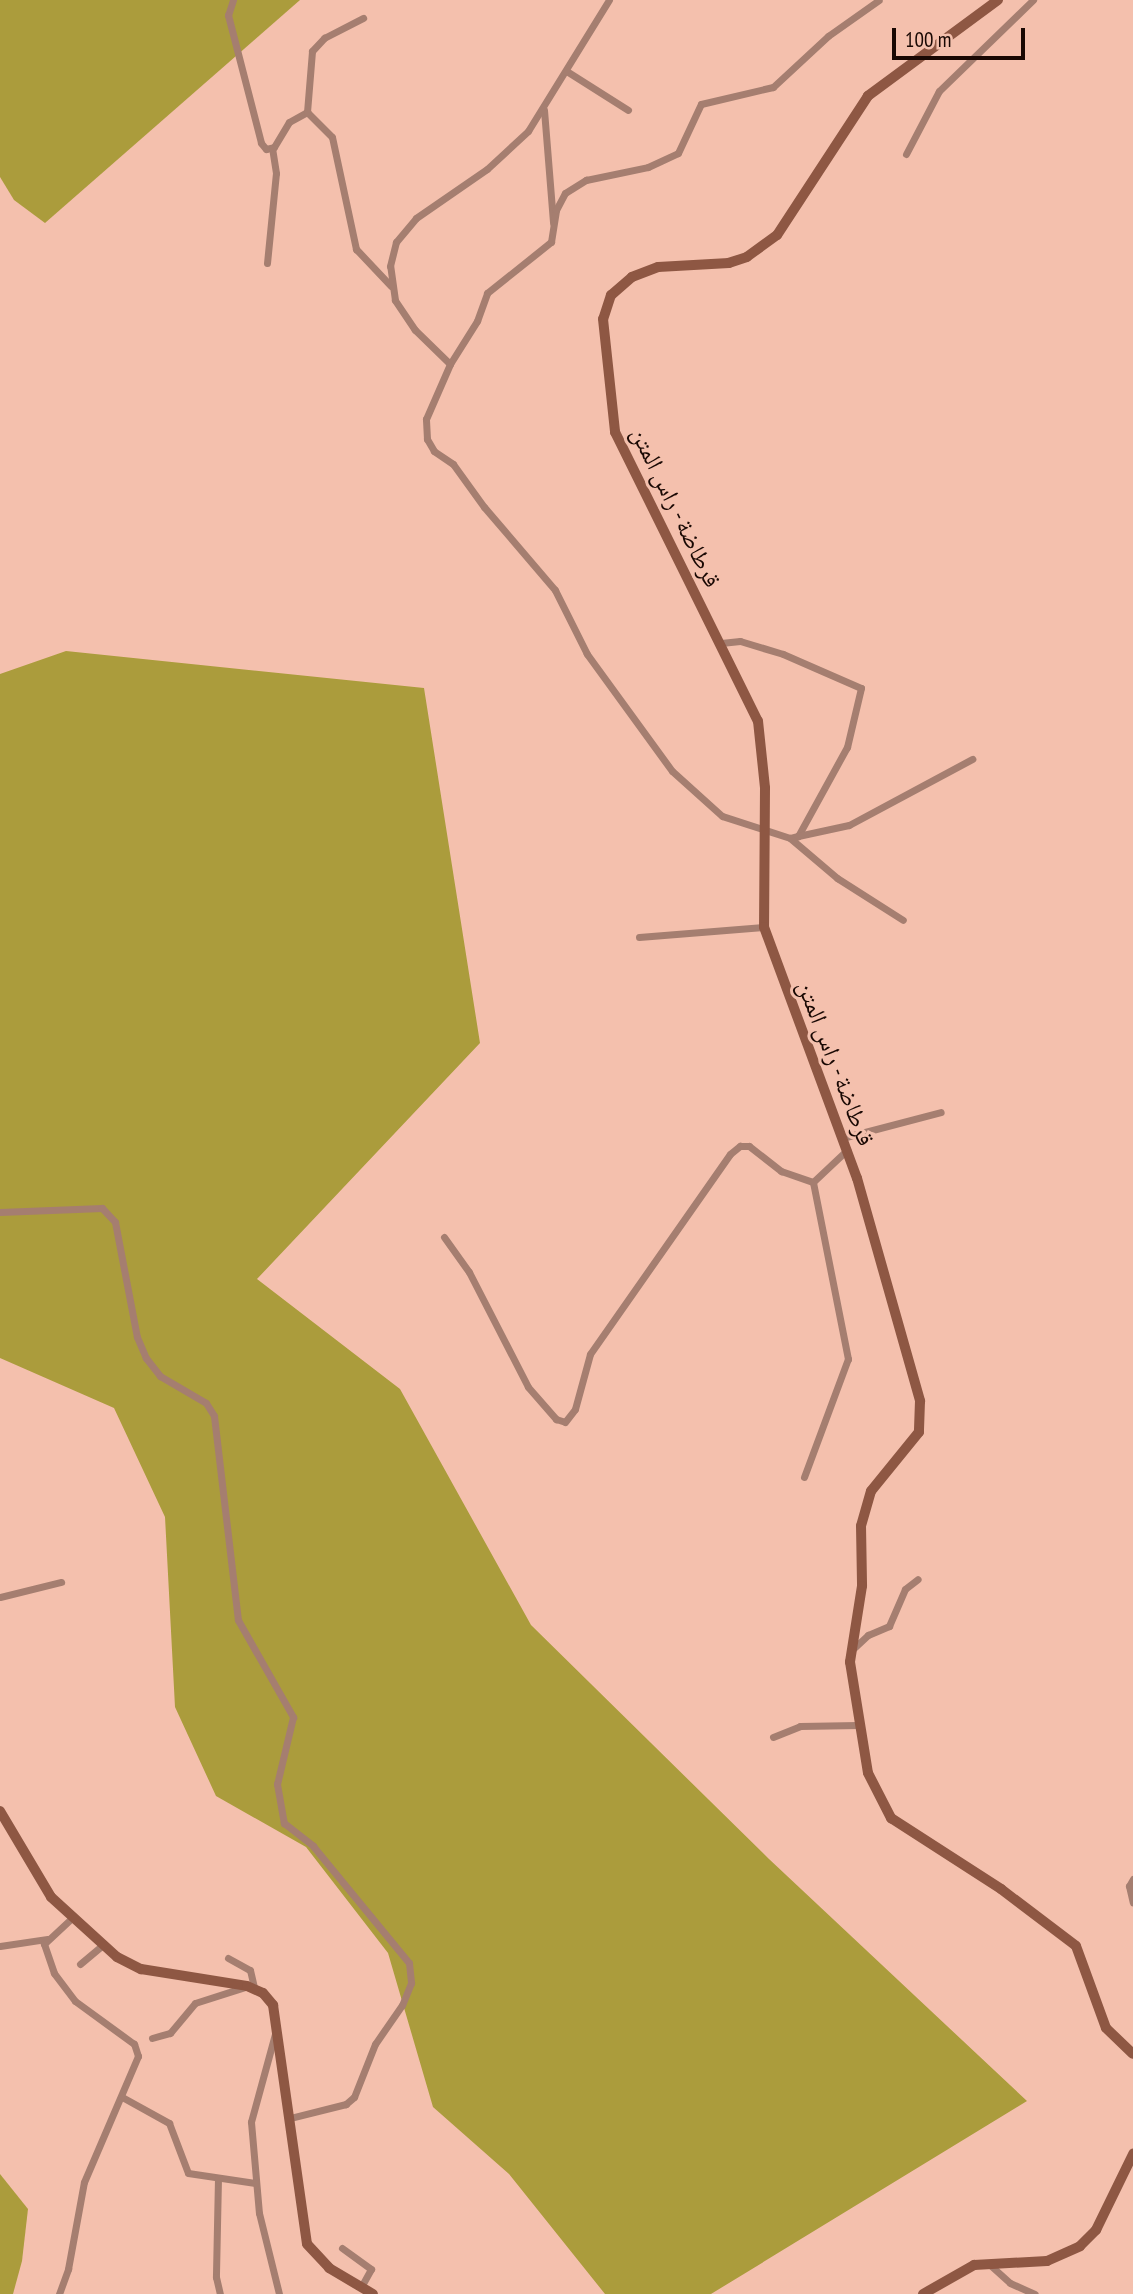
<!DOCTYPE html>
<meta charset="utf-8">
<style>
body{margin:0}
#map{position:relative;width:1133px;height:2294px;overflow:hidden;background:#f4c0ad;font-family:"PT Sans Narrow","Noto Naskh Arabic",sans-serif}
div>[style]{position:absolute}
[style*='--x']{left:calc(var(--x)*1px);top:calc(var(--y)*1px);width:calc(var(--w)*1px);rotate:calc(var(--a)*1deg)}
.forest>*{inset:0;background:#ab9c3c}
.minor>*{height:7px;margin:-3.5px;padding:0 3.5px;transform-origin:3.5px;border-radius:3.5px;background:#a57e70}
.secondary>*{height:10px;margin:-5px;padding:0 5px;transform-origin:5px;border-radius:5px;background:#8e5743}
span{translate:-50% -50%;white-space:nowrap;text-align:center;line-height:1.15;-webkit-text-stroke:6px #f4c0ad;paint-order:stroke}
.street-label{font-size:24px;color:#190803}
.scale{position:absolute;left:892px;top:28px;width:133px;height:32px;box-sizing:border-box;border:4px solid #190803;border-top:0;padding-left:9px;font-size:21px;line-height:24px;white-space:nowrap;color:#190803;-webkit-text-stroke:5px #f4c0ad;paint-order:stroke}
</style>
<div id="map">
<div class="forest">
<div style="clip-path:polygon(0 0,300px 0,45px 223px,14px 200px,0 177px)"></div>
<div style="clip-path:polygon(66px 651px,424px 688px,480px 1043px,257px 1279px,400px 1389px,531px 1625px,769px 1859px,1027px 2101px,711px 2294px,605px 2294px,509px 2174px,433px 2107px,388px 1953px,306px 1847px,216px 1796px,175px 1707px,165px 1517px,114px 1408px,0 1358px,0 674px)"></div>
<div style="clip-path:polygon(0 2174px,28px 2209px,22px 2261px,13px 2294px,0 2294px)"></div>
</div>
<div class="minor">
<div style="--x:233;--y:0;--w:16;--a:108"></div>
<div style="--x:228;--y:15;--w:132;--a:75.5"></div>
<div style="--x:261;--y:143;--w:8;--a:50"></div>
<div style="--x:266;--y:149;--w:8;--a:-14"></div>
<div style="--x:274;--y:147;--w:29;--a:-59"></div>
<div style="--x:289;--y:122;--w:21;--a:-29"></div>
<div style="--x:307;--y:112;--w:35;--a:45"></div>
<div style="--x:332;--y:137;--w:115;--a:77.9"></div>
<div style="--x:356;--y:249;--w:51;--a:46.6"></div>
<div style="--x:568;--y:72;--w:71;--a:32.3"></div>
<div style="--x:544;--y:110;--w:113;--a:85.4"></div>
<div style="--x:307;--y:112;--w:61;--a:-85.3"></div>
<div style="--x:312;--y:51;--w:18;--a:-47"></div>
<div style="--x:324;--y:38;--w:44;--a:-27.1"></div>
<div style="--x:906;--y:154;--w:71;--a:-62.4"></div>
<div style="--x:939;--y:91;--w:131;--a:-44.1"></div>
<div style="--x:267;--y:263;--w:90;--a:-84.3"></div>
<div style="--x:276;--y:173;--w:25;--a:-99"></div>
<div style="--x:450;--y:364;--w:49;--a:-135.8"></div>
<div style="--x:415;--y:330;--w:36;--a:-124"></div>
<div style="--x:395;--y:300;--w:34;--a:-98"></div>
<div style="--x:390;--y:266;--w:25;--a:-76"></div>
<div style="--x:396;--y:242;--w:31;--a:-50"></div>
<div style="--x:416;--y:218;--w:86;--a:-34.6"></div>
<div style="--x:487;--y:169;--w:56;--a:-42.8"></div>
<div style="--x:528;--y:131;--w:154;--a:-58.3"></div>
<div style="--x:721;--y:643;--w:19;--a:-6"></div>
<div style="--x:740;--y:641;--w:45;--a:16.8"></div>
<div style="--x:783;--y:654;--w:85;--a:23.6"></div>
<div style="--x:861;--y:688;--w:61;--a:103.3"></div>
<div style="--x:847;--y:747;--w:102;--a:118.8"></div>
<div style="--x:798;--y:836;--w:8;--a:166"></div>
<div style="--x:790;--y:838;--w:71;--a:-162.1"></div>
<div style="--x:722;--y:816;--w:67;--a:-138"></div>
<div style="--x:672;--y:771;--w:145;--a:-126"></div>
<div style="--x:587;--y:654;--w:72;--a:-116.6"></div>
<div style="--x:555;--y:590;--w:109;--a:-130.5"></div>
<div style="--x:484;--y:507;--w:53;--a:-125.8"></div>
<div style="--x:453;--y:464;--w:23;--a:-146"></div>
<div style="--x:434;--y:451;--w:14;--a:-120"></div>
<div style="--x:427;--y:439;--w:20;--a:-93"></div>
<div style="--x:426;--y:419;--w:60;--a:-66.4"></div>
<div style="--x:450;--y:364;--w:51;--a:-57.9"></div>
<div style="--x:477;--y:321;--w:30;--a:-70"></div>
<div style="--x:487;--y:293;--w:82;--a:-38.6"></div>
<div style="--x:551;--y:242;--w:32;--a:-81"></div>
<div style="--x:556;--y:210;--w:19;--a:-62"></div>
<div style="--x:565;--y:193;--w:25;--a:-32"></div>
<div style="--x:586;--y:180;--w:63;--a:-11.8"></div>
<div style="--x:648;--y:167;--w:33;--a:-25"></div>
<div style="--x:678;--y:153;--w:54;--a:-64.9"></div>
<div style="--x:701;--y:104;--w:74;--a:-13.3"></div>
<div style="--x:773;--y:87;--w:75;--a:-42.8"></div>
<div style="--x:828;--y:36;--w:62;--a:-35.2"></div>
<div style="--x:798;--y:836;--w:52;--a:-12.2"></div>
<div style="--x:849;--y:825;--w:140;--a:-28.2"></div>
<div style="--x:790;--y:838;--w:62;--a:40.4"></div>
<div style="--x:837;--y:878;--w:78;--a:32.5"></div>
<div style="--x:639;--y:937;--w:125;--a:-4.6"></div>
<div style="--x:842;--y:1138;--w:102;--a:-14.7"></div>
<div style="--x:0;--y:1212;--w:102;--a:-2.2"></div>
<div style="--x:102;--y:1208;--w:19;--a:47"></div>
<div style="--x:115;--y:1222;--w:117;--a:79.2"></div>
<div style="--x:137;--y:1337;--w:23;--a:67"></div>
<div style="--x:146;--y:1358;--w:23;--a:52"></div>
<div style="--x:160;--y:1376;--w:53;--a:30.4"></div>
<div style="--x:206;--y:1403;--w:15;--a:58"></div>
<div style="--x:214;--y:1416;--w:205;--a:83.3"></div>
<div style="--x:238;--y:1620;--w:112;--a:60.4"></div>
<div style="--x:293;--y:1717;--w:69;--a:103.4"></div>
<div style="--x:277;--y:1784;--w:40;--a:80"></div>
<div style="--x:284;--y:1823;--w:37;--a:38"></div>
<div style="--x:313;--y:1846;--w:151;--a:50.6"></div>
<div style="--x:409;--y:1963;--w:20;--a:84"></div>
<div style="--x:411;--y:1983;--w:24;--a:112"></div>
<div style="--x:402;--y:2005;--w:47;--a:124.7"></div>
<div style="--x:375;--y:2044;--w:57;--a:111.6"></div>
<div style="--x:354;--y:2097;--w:11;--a:139"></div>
<div style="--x:346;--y:2104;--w:58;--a:166"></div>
<div style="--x:444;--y:1237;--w:43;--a:54.5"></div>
<div style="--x:469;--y:1272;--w:129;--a:62.8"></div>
<div style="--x:528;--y:1387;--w:43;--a:48.8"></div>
<div style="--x:556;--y:1419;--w:9;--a:18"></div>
<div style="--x:565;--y:1422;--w:16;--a:-52"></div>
<div style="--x:575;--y:1409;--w:57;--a:-74.7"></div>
<div style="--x:590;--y:1354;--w:244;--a:-55"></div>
<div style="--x:730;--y:1154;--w:13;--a:-39"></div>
<div style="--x:740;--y:1146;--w:9;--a:0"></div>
<div style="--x:749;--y:1146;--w:41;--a:38"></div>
<div style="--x:781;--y:1171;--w:34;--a:19"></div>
<div style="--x:804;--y:1477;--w:126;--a:-69.6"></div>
<div style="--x:848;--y:1359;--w:180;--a:-101.2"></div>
<div style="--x:813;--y:1182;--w:47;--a:-43.3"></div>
<div style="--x:0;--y:1597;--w:63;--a:-13.8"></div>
<div style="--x:854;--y:1648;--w:19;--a:-43"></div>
<div style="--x:868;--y:1635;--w:23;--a:-23"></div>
<div style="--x:889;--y:1626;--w:40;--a:-66.6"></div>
<div style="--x:905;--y:1589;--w:16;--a:-38"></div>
<div style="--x:773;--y:1737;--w:29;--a:-22"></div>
<div style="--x:800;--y:1726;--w:58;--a:-1"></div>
<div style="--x:1133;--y:1879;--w:8;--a:120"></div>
<div style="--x:1129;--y:1886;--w:17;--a:77"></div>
<div style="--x:0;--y:1946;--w:48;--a:-8.5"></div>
<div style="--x:228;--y:1958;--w:25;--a:29"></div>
<div style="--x:250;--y:1970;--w:18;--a:77"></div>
<div style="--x:80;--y:1964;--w:30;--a:-40"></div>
<div style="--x:275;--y:2034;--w:91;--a:105.3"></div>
<div style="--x:251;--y:2122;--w:91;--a:85"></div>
<div style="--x:259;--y:2213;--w:83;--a:76.1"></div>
<div style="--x:152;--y:2038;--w:19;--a:-16"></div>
<div style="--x:170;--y:2033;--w:39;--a:-50"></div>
<div style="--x:195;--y:2003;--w:52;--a:-17.7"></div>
<div style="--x:122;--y:2097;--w:54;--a:29"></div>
<div style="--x:169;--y:2123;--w:53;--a:69.2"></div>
<div style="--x:188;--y:2173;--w:68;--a:8.5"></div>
<div style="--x:218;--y:2178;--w:99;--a:91.2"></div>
<div style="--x:216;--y:2277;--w:17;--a:77"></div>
<div style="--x:342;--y:2248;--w:36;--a:36"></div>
<div style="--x:371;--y:2269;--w:21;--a:119"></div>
<div style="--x:989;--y:2264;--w:28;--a:42"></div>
<div style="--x:1010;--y:2283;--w:27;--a:24"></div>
<div style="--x:59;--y:2294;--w:27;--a:-70"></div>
<div style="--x:68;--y:2269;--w:88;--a:-79.6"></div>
<div style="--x:84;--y:2182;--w:137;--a:-66.8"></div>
<div style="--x:138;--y:2056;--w:13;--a:-108"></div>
<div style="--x:134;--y:2044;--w:73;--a:-143.9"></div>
<div style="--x:75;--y:2001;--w:35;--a:-127"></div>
<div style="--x:54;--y:1973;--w:31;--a:-109"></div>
<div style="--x:44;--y:1944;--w:37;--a:-43"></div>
</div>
<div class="secondary">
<div style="--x:998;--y:0;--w:162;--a:143.6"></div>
<div style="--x:868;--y:96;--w:166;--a:123.2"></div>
<div style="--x:777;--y:235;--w:37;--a:144"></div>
<div style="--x:747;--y:257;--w:19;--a:162"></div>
<div style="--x:729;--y:263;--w:71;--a:176.8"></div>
<div style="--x:658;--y:267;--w:28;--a:159"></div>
<div style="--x:632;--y:277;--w:28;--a:139"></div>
<div style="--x:611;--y:295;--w:25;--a:108"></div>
<div style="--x:603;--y:319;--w:114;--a:83.9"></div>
<div style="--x:615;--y:432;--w:322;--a:63.7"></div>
<div style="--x:758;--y:721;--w:67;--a:84"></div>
<div style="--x:765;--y:788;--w:139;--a:90.4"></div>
<div style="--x:764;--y:927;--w:268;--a:69.7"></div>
<div style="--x:857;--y:1178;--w:232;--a:74.2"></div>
<div style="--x:920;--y:1401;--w:31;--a:92"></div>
<div style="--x:919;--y:1432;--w:76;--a:129.1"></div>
<div style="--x:871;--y:1491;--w:36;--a:106"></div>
<div style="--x:861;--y:1526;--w:60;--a:89"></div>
<div style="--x:862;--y:1586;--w:77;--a:99"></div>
<div style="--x:850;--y:1662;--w:112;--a:80.8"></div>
<div style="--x:868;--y:1773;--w:51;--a:62.9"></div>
<div style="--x:891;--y:1818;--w:131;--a:32.8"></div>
<div style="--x:1001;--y:1889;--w:94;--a:37.2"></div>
<div style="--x:1076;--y:1946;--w:87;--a:69.9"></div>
<div style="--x:1106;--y:2028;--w:37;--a:44"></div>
<div style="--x:0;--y:1811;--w:100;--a:59.3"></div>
<div style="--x:51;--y:1897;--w:89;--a:42.3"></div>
<div style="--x:117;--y:1957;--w:27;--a:27"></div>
<div style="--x:141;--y:1969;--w:107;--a:9.1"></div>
<div style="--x:247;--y:1986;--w:17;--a:24"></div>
<div style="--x:263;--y:1993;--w:16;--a:50"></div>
<div style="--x:273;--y:2005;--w:241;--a:81.9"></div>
<div style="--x:307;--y:2244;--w:33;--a:47"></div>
<div style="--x:329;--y:2268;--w:51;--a:30.6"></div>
<div style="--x:923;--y:2294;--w:59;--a:-29.6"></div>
<div style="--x:974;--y:2265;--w:73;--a:-3.1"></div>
<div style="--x:1047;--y:2261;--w:36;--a:-24"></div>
<div style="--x:1080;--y:2246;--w:23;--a:-45"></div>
<div style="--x:1096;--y:2230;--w:85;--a:-64"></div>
</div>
<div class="street-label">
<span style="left:676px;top:507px;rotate:64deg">قرطاضة - راس المتن</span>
<span style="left:836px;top:1063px;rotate:69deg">قرطاضة - راس المتن</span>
</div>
<div class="scale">100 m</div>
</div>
